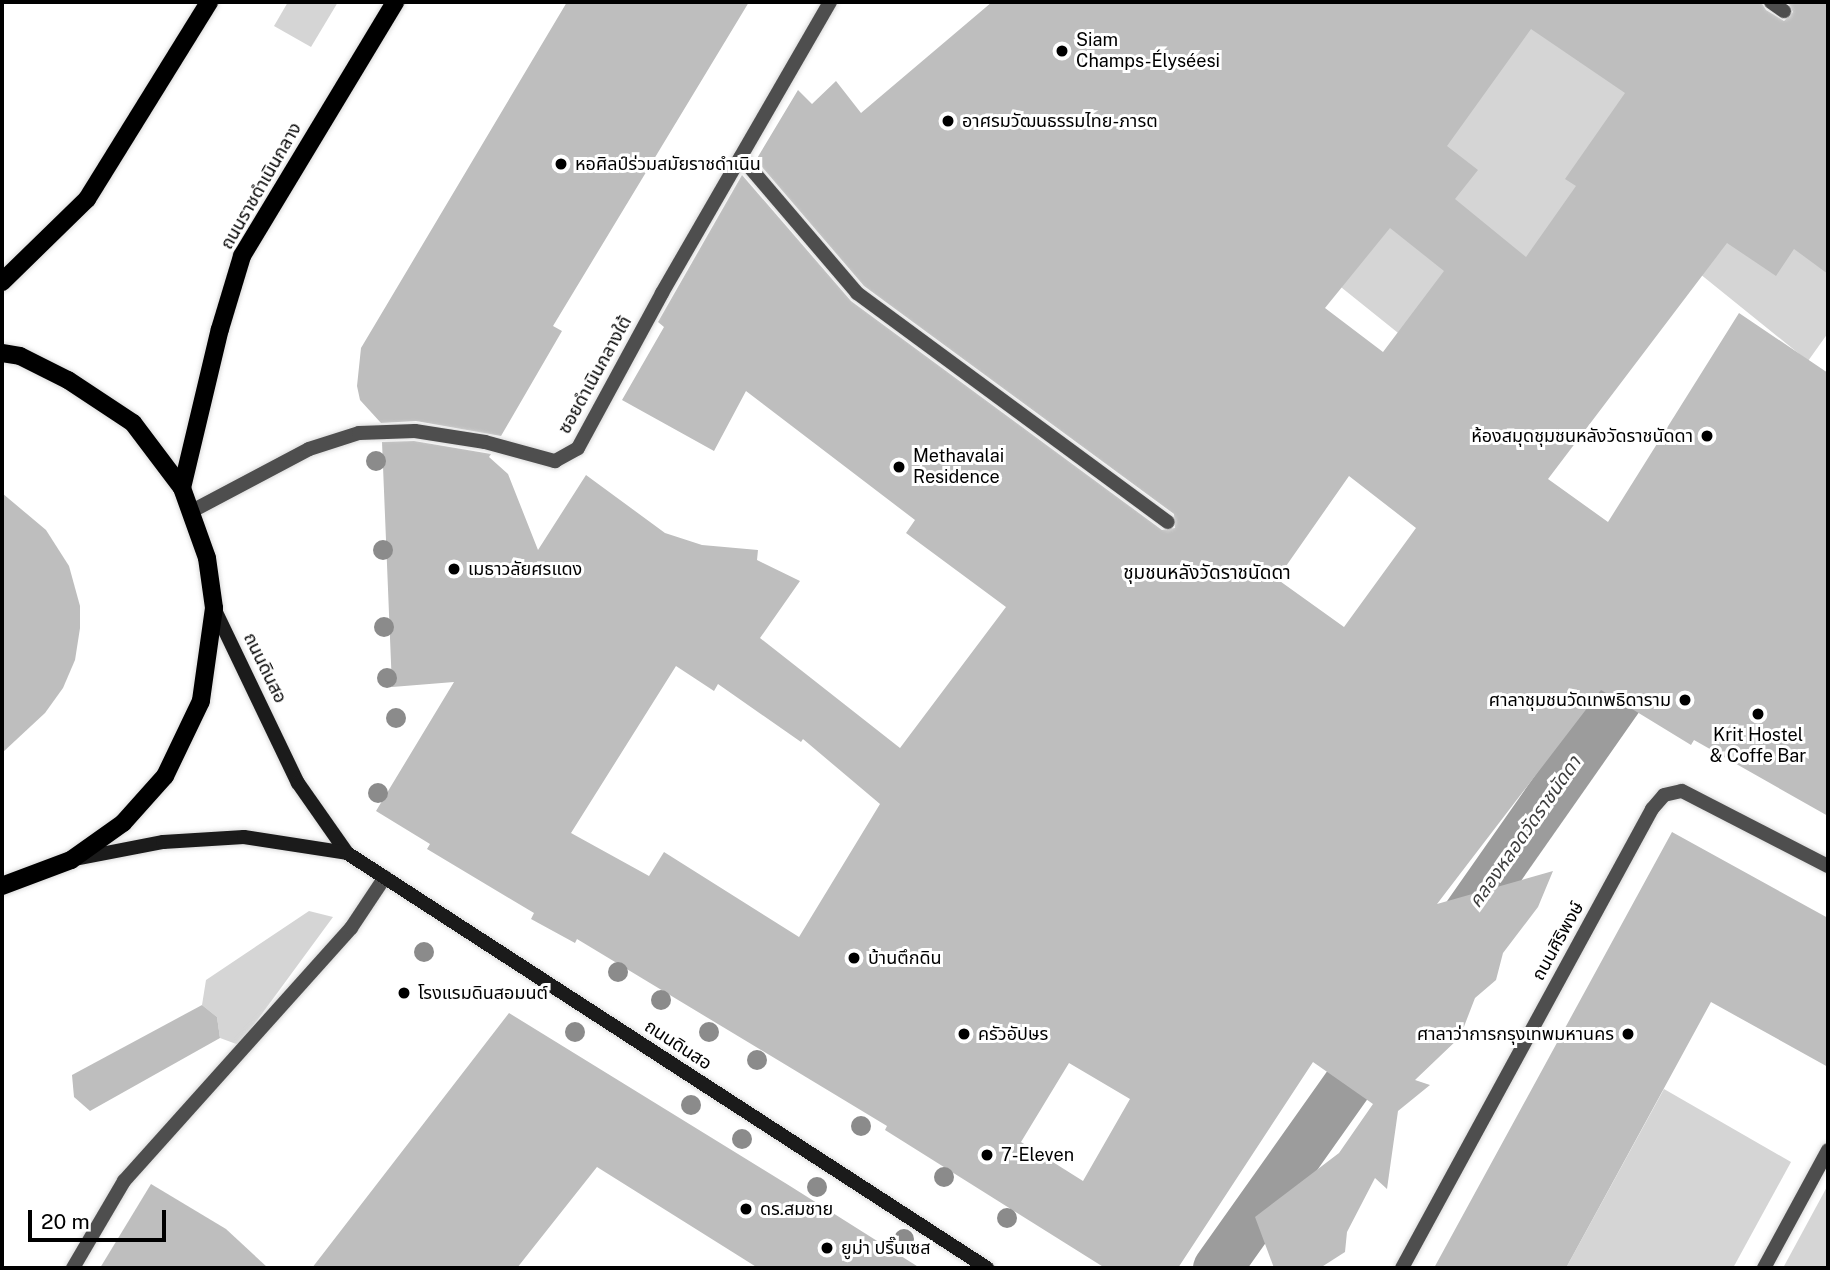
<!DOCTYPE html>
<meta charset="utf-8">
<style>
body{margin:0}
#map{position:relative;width:1830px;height:1270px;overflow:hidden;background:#fff;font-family:"Public Sans","Noto Sans Thai",sans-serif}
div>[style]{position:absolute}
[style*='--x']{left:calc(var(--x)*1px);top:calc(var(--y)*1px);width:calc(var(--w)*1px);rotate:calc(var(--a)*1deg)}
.green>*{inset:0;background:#d5d5d5}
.canal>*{height:49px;margin:-24.5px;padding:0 24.5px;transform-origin:24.5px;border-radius:24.5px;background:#9c9c9c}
.building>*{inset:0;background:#bebebe}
.roads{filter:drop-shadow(0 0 2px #dbdbdb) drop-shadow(0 0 2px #dbdbdb)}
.service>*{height:14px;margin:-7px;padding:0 7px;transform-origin:7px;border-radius:7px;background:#4e4e4e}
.minor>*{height:14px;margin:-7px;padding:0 7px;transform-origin:7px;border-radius:7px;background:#4e4e4e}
.secondary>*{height:14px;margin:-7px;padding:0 7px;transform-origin:7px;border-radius:7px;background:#1b1b1b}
.primary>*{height:18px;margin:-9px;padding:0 9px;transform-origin:9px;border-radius:9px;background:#000}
.trees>*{width:20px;height:20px;margin:-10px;border-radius:50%;background:#8b8b8b}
.dots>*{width:19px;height:19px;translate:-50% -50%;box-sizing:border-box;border:4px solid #fff;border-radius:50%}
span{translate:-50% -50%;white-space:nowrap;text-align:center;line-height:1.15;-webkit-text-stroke:6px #fff;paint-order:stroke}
.poi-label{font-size:18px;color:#000}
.left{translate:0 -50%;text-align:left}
.right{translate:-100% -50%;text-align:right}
.street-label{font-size:18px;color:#000}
.neighbourhood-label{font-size:19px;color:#000}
.water-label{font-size:19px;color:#3d3d3d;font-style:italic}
.frame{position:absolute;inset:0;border:4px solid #000;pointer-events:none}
.scale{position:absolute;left:28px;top:1210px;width:138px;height:32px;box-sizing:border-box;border:4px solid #000;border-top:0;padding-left:9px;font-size:21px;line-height:24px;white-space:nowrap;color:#000;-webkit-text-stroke:5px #fff;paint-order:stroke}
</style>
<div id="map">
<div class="green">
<div style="clip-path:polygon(288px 2px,338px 2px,311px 47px,274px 26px)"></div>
<div style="clip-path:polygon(1386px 2px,1418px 2px,1490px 56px,1533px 12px,1828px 225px,1828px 333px,1808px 361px,1591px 186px,1448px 373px,1220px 190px)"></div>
<div style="clip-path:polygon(309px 911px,333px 917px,239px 1045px,220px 1038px,217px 1017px,202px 1005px,206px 980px)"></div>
<div style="clip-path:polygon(1664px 1089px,1791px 1162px,1733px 1268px,1566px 1268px)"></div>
<div style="clip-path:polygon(1828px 1185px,1828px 1268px,1783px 1268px)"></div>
</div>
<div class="canal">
<div style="--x:1446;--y:944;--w:365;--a:-55"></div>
<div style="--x:1217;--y:1268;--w:293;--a:-54.7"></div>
</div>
<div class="building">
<div style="clip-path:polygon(567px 2px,749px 2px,553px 326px,562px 331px,501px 436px,416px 421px,381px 423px,360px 400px,357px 386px,361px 348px)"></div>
<div style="clip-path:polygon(evenodd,992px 2px,1761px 2px,1766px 10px,1784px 21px,1793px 12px,1788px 2px,1828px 2px,1828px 274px,1794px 249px,1776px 276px,1727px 243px,1548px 479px,1608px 522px,1739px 313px,1828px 373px,1828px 816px,1694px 740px,1691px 745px,1601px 690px,1437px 904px,1553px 871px,1538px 907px,1503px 953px,1496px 980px,1475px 998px,1460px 1037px,1415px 1080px,1430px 1085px,1398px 1111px,1387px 1189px,1375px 1178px,1347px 1232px,1345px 1252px,1320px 1268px,1274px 1268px,1255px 1217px,1339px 1153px,1373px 1104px,1313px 1062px,1178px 1268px,1105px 1268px,885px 1130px,887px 1126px,577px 939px,575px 943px,531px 919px,534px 913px,427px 849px,430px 844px,376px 811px,454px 682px,392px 687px,382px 442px,414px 441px,491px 454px,489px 457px,508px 474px,538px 550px,586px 475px,665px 533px,702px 545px,758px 550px,757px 560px,800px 581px,760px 638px,900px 748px,1006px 607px,906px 533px,915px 520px,746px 391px,714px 451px,622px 400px,664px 327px,658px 322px,742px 175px,851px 301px,1162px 530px,1175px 528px,1174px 514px,864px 286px,756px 160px,798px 90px,812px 104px,836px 81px,861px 113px,992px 2px,1531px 29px,1625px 93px,1565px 179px,1576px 186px,1526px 257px,1455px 199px,1478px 170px,1447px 146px,1531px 29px,992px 2px,1390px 228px,1444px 271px,1383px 352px,1325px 308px,1390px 228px,992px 2px,1349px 476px,1416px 528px,1344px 627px,1277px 579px,1349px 476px,992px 2px,676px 666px,714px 691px,718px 684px,801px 742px,803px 739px,880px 804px,799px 937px,664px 852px,649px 876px,571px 833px,676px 666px,992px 2px,1069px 1063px,1130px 1099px,1083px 1181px,1021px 1142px,1069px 1063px)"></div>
<div style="clip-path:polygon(2px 493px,46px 530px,69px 566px,80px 606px,80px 628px,75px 660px,63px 688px,45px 713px,2px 753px)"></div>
<div style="clip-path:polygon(1672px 832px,1828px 918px,1828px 1067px,1711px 1002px,1566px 1268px,1434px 1268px)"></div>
<div style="clip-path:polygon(202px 1005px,217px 1017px,220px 1038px,90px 1111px,74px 1097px,72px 1075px)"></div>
<div style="clip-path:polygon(509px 1013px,790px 1186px,920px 1268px,758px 1268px,597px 1167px,517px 1268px,312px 1268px)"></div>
<div style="clip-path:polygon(151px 1184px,226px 1229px,268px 1268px,100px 1268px)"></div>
</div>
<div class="roads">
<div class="service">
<div style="--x:73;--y:1268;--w:101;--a:-59.6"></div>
<div style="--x:124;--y:1181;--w:340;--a:-48.1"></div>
<div style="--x:351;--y:928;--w:61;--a:-56.3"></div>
<div style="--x:1764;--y:1268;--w:134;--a:-61.5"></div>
</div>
<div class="minor">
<div style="--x:1771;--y:2;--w:16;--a:35"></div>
<div style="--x:741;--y:157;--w:179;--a:49.5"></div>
<div style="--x:857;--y:293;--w:386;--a:36.4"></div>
<div style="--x:192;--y:511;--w:132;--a:-27.9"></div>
<div style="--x:309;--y:449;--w:52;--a:-17.7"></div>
<div style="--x:359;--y:433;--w:56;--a:-2"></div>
<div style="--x:415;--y:431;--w:71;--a:8.9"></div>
<div style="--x:485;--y:442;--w:73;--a:15.2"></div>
<div style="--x:555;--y:461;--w:26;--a:-29"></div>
<div style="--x:578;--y:448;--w:176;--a:-61.5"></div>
<div style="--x:662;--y:293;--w:336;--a:-60"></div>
<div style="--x:1402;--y:1268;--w:523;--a:-61.42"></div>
<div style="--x:1652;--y:809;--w:18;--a:-49"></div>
<div style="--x:1664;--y:795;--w:18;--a:-13"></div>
<div style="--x:1682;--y:791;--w:164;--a:27.2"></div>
</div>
<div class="secondary">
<div style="--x:214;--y:608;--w:194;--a:64.4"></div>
<div style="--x:298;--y:783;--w:85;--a:55"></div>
<div style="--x:347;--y:853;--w:763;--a:32.96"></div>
<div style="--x:75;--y:859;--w:90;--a:-10.9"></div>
<div style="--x:163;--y:842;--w:81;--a:-3.5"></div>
<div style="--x:244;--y:837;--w:104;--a:8.8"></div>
</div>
<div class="primary">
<div style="--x:2;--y:282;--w:119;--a:-44.3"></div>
<div style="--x:87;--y:199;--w:232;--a:-58.2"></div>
<div style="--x:2;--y:353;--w:18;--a:9"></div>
<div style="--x:20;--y:356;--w:54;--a:26.6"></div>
<div style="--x:68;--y:380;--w:78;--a:33.5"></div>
<div style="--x:133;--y:423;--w:81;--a:53"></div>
<div style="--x:182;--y:488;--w:74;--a:70.3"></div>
<div style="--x:207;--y:558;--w:50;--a:82"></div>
<div style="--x:214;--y:608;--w:94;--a:98"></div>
<div style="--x:201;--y:701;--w:83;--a:115.6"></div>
<div style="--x:165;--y:776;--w:63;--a:131.8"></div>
<div style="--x:123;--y:823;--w:64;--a:144.6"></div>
<div style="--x:71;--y:860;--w:74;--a:159.4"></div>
<div style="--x:182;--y:488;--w:163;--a:-76.6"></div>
<div style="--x:220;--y:329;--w:76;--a:-73.2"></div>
<div style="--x:242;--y:256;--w:297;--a:-58.9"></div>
</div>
</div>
<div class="trees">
<div style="left:376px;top:461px"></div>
<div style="left:383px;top:550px"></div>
<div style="left:384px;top:627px"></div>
<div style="left:387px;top:678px"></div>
<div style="left:396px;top:718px"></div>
<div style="left:378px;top:793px"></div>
<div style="left:424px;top:952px"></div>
<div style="left:618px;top:972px"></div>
<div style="left:661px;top:1000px"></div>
<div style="left:575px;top:1032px"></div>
<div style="left:709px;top:1032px"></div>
<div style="left:757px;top:1060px"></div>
<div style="left:691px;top:1105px"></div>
<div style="left:861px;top:1126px"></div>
<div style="left:742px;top:1139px"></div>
<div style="left:944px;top:1177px"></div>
<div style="left:817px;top:1187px"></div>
<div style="left:1007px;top:1218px"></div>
<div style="left:904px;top:1239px"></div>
</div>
<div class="dots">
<div style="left:1062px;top:51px;background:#000"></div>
<div style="left:948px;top:121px;background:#000"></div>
<div style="left:561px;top:164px;background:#000"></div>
<div style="left:1707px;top:436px;background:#000"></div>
<div style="left:899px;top:467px;background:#000"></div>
<div style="left:454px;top:569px;background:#000"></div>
<div style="left:1685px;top:700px;background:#000"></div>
<div style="left:1758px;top:714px;background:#000"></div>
<div style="left:854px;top:958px;background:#000"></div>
<div style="left:404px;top:993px;background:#000"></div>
<div style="left:964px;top:1034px;background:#000"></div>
<div style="left:1628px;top:1034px;background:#000"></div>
<div style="left:987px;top:1155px;background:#000"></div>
<div style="left:746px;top:1209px;background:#000"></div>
<div style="left:827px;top:1248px;background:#000"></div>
</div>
<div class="poi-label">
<span class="left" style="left:1076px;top:51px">Siam<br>Champs-Élyséesi</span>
<span class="left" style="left:962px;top:121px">อาศรมวัฒนธรรมไทย-ภารต</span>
<span class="left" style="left:575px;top:164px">หอศิลป์ร่วมสมัยราชดำเนิน</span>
<span class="right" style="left:1693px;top:436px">ห้องสมุดชุมชนหลังวัดราชนัดดา</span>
<span class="left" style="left:913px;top:467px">Methavalai<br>Residence</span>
<span class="left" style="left:468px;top:569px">เมธาวลัยศรแดง</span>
<span class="right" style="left:1671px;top:700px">ศาลาชุมชนวัดเทพธิดาราม</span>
<span style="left:1758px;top:746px">Krit Hostel<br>&amp; Coffe Bar</span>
<span class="left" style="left:868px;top:958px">บ้านตึกดิน</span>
<span class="left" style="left:418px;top:993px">โรงแรมดินสอมนต์</span>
<span class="left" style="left:978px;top:1034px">ครัวอัปษร</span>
<span class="right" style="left:1614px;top:1034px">ศาลาว่าการกรุงเทพมหานคร</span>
<span class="left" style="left:1001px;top:1155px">7-Eleven</span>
<span class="left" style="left:760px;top:1209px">ดร.สมชาย</span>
<span class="left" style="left:841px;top:1248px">ยูม่า ปริ๊นเซส</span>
</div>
<div class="street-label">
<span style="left:261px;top:186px;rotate:-60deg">ถนนราชดำเนินกลาง</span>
<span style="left:595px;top:375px;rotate:-61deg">ซอยดำเนินกลางใต้</span>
<span style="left:265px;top:668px;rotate:64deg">ถนนดินสอ</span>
<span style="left:1558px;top:941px;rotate:-61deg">ถนนศิริพงษ์</span>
<span style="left:678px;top:1045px;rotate:33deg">ถนนดินสอ</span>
</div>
<div class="neighbourhood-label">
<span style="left:1207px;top:573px">ชุมชนหลังวัดราชนัดดา</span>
</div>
<div class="water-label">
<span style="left:1525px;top:832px;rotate:-55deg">คลองหลอดวัดราชนัดดา</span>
</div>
<div class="frame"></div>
<div class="scale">20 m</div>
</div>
